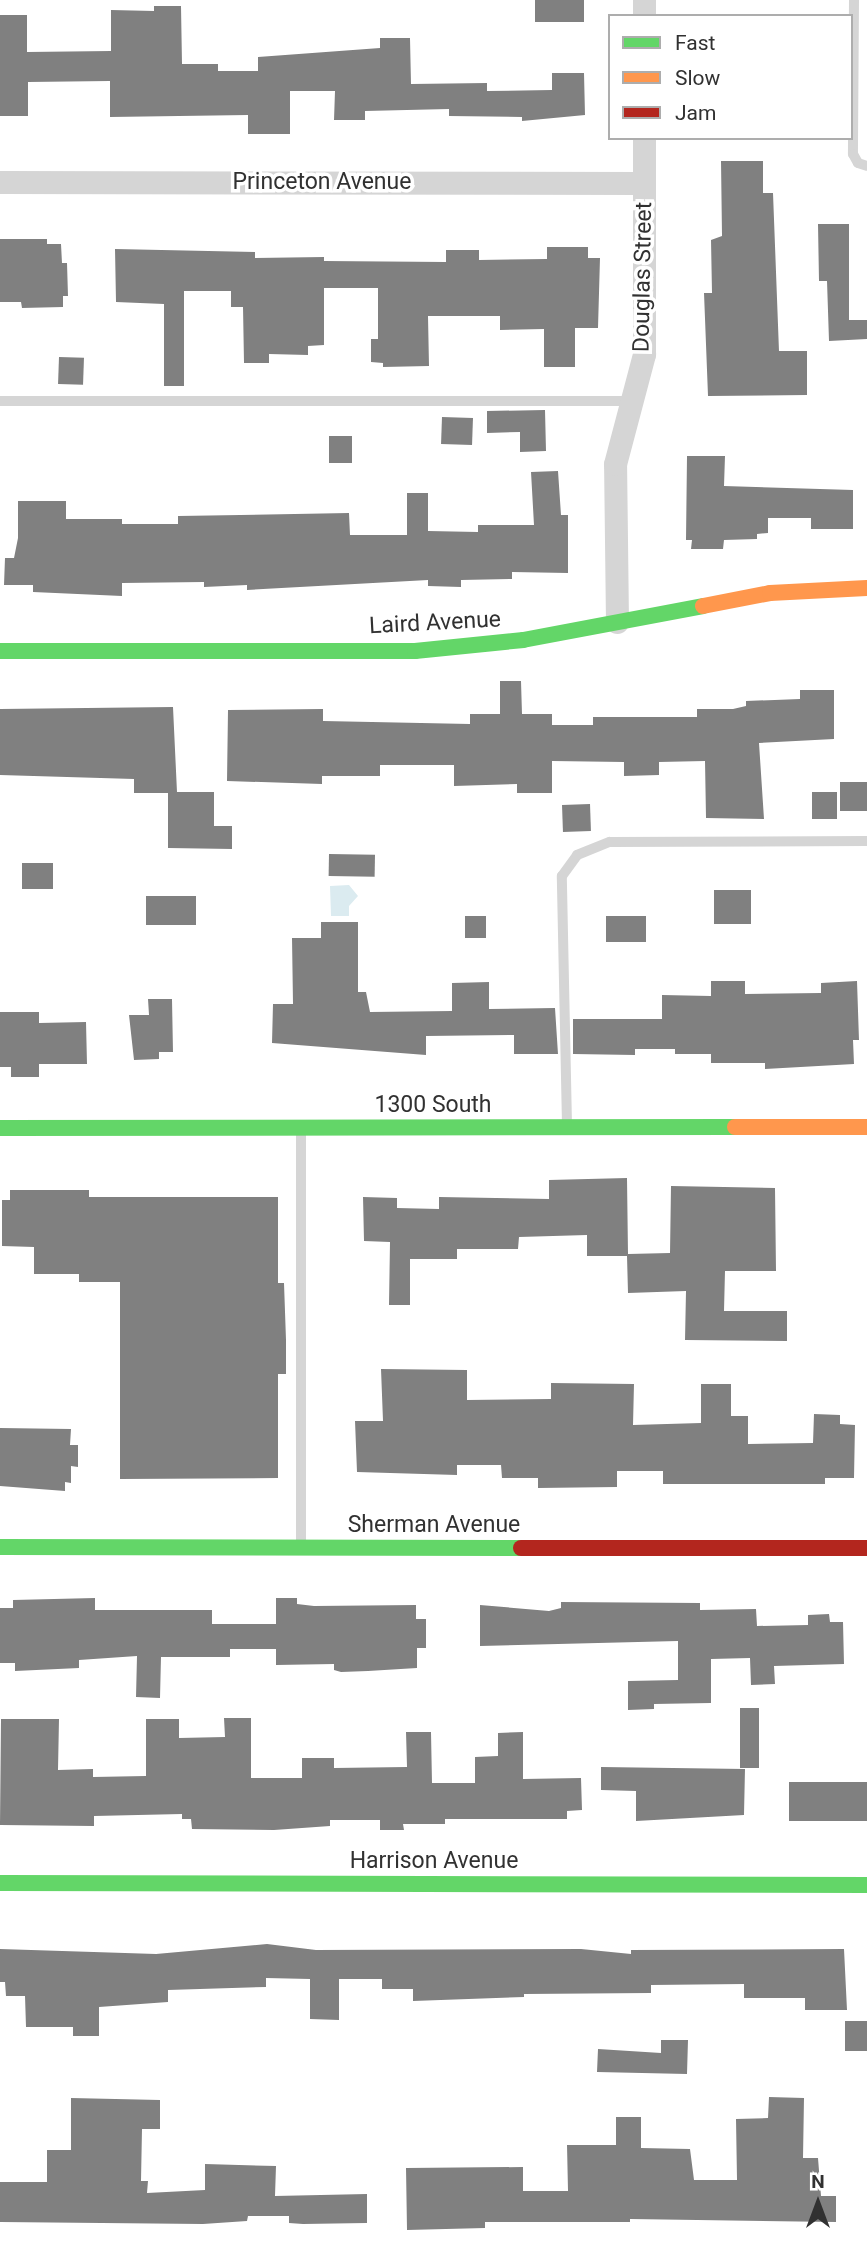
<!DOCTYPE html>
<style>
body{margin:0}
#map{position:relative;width:867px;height:2252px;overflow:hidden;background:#fff;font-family:Roboto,sans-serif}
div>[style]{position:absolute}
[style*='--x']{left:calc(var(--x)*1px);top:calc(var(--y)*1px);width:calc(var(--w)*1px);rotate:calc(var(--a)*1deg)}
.water>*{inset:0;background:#dbebf0}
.building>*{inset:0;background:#808080;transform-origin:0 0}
.lane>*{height:10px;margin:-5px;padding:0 5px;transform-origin:5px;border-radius:5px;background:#d5d5d5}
.street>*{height:23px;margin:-11.5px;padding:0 11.5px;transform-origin:11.5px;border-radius:11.5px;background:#d5d5d5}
.fast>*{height:16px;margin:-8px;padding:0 8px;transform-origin:8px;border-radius:8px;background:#63d668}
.slow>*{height:16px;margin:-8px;padding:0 8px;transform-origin:8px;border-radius:8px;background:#ff974d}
.jam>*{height:16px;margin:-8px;padding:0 8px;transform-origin:8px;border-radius:8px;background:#b3261e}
span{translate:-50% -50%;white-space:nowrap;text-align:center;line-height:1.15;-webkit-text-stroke:7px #fff;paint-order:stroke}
.street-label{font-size:23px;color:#313131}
.legend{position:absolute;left:608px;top:14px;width:245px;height:126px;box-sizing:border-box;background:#fff;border:2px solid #adadad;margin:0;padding:9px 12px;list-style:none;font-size:21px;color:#313131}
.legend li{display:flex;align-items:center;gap:14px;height:35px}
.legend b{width:35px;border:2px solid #adadad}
.north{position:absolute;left:783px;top:2168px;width:70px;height:70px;-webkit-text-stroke:5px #fff;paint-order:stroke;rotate:0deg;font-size:19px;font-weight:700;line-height:28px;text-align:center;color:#313131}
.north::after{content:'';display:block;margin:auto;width:24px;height:32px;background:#313131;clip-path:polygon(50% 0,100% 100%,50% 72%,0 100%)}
</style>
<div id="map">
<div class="water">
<div style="clip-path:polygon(349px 885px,358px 896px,349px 906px,349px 916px,331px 916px,330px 886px)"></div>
</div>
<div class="building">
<div style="left:535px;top:0;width:49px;height:22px"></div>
<div style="clip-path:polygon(154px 6px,181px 6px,182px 64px,218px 64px,218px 71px,258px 71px,258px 57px,380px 48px,380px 38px,410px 38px,411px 84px,487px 83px,487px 91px,552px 90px,552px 73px,584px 73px,585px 115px,522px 121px,522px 117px,449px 116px,449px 109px,365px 111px,365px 120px,334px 120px,335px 91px,290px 91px,290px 134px,248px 134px,248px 115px,110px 117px,110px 81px,28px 82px,28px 116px,0 116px,0 15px,27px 15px,27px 52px,111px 51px,111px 10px,154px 11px)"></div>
<div style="clip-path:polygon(721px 161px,763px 161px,763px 193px,773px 193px,779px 351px,807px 351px,807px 395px,708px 396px,704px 293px,712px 293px,711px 240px,722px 236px)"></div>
<div style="clip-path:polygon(818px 224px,849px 224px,849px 320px,867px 320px,867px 339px,829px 341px,827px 281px,819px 281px)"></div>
<div style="clip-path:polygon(0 239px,47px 239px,47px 244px,61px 244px,62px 263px,67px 263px,68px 296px,63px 296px,63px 307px,22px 308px,21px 302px,0 302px)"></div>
<div style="clip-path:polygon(547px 247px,588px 247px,588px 258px,600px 258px,598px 328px,575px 328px,575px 367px,544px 367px,544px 329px,500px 330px,500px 316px,428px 316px,429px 366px,383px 367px,383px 363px,371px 362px,371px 339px,378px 339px,378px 288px,324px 288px,324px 345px,308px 346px,308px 355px,269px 354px,269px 363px,244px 363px,243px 307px,231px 307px,231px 291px,184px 291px,184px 386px,164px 386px,164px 304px,116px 302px,115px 249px,255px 252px,255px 258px,324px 257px,324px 261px,446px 262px,446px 250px,479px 250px,479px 260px,547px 259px)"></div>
<div style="left:59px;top:357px;width:25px;height:27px;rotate:2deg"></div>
<div style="clip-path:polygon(545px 410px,546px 451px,520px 452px,520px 432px,487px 433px,487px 411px)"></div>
<div style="left:442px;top:417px;width:31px;height:27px;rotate:2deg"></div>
<div style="left:352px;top:436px;width:27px;height:23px;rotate:90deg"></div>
<div style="clip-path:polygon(687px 456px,725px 456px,724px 486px,853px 490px,853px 529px,811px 529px,811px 518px,768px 518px,768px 533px,757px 534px,757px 539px,724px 540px,723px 549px,691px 549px,692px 540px,686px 540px)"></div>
<div style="clip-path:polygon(558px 471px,561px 515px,568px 515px,568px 573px,512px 572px,512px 579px,461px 580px,461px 587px,428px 586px,428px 580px,247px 590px,247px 585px,204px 587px,204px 582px,122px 583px,122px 596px,33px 592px,33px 585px,4px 585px,5px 558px,14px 558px,18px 538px,18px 501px,66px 501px,66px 519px,122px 519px,122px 524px,178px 524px,178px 516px,349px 513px,350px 535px,407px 535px,407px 493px,428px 493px,428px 531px,478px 532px,478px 525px,534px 525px,531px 472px)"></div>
<div style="clip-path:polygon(500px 681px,521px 681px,522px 714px,552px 714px,552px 725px,593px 725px,593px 717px,697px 717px,697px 709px,733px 709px,746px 706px,746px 701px,800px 699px,800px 690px,834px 690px,834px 739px,759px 743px,764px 819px,706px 818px,705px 761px,659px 762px,659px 775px,624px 776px,624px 762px,552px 761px,552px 793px,517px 793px,517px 784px,454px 786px,454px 765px,380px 765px,380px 776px,322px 776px,322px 784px,227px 781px,228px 710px,323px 709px,323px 721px,470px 724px,470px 714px,500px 714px)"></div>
<div style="clip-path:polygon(173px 707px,177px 792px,214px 792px,214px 826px,232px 826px,232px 849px,168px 848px,168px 793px,134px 793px,134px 779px,0 775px,0 709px)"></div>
<div style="left:840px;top:782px;width:27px;height:29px"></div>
<div style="left:812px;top:792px;width:25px;height:27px"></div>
<div style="left:590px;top:804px;width:27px;height:28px;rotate:88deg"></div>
<div style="left:329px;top:854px;width:46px;height:22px;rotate:1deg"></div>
<div style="left:22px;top:863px;width:31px;height:26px"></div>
<div style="left:714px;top:890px;width:37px;height:34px"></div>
<div style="left:196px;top:896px;width:29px;height:50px;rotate:90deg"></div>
<div style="left:465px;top:916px;width:21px;height:22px"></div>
<div style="left:606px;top:916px;width:40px;height:26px"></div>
<div style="clip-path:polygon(321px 922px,358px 922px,358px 992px,366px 992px,370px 1012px,452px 1011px,452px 983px,489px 982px,489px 1009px,555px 1008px,558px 1054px,514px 1054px,514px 1035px,426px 1036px,426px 1055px,272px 1043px,273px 1004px,293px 1004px,292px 938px,321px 938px)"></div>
<div style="clip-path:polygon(711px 981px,745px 981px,745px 994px,821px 993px,821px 983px,857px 981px,859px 1040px,853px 1040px,854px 1064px,765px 1069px,765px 1063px,711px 1063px,711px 1054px,675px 1054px,675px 1049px,635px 1049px,635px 1055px,573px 1054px,573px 1019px,662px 1019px,662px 995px,711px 996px)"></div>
<div style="clip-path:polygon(148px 999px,172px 999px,173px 1052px,159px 1052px,159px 1059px,134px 1060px,129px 1015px,149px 1015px)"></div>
<div style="clip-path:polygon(0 1012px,39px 1012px,39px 1023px,86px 1022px,87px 1064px,39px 1064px,39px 1077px,11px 1077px,11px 1067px,0 1067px)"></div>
<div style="clip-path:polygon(627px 1178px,628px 1254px,670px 1253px,671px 1186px,775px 1188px,776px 1271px,725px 1271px,724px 1311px,787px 1311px,787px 1341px,685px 1340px,686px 1291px,628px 1293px,627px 1256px,587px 1256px,587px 1235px,519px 1237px,518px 1249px,457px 1249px,457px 1259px,410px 1259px,410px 1305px,389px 1305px,390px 1242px,364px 1241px,363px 1197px,397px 1198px,397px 1208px,439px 1209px,439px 1197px,549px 1199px,549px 1180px)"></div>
<div style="clip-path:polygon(10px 1190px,89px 1190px,89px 1197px,278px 1197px,278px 1283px,284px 1283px,286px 1340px,286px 1374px,278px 1374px,278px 1478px,120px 1479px,120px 1282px,79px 1282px,79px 1274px,34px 1274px,34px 1247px,2px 1246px,2px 1200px,10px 1200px)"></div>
<div style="clip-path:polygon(381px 1369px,467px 1370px,467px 1400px,551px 1399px,551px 1383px,634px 1384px,633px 1425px,701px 1423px,701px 1384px,731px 1384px,731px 1416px,748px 1416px,748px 1444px,813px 1443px,814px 1414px,840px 1415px,840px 1424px,855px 1425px,854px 1478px,825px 1478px,825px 1484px,663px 1484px,663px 1471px,617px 1471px,617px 1487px,538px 1488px,538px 1478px,502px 1478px,501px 1465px,457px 1465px,457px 1475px,357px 1472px,355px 1421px,383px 1421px)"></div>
<div style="clip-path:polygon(0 1428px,71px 1429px,70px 1445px,78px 1445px,78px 1467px,71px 1466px,71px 1483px,65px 1482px,65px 1491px,0 1486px)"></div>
<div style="clip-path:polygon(95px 1598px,95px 1610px,212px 1610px,212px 1624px,276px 1624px,276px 1598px,297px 1598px,297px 1604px,314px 1606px,416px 1605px,416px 1619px,426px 1619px,426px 1648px,417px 1648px,417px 1668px,368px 1671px,341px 1672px,334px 1670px,334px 1664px,276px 1665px,276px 1649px,230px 1649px,230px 1657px,161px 1657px,160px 1698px,136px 1697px,137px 1656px,79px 1660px,79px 1668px,15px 1671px,15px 1663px,0 1663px,0 1608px,13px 1608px,13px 1600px)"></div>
<div style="clip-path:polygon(561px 1602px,700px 1603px,700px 1610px,756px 1609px,757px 1626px,808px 1625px,808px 1615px,829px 1614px,830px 1622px,843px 1622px,844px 1664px,774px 1666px,775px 1684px,751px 1685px,750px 1658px,711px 1659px,711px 1703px,654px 1704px,654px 1709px,628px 1710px,628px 1681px,678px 1680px,678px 1641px,480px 1646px,480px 1605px,549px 1611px,561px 1608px)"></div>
<div style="left:740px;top:1708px;width:19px;height:60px"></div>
<div style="clip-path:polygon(224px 1718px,251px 1718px,251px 1778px,302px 1778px,302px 1758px,334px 1758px,334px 1768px,407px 1767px,406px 1732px,431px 1732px,432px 1783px,475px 1783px,475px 1757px,498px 1756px,498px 1733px,523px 1732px,523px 1779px,581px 1778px,582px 1810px,567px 1811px,567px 1819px,445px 1819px,445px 1824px,403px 1824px,404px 1830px,380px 1830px,380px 1820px,330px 1820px,330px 1826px,274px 1830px,192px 1829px,191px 1819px,182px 1819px,182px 1814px,94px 1816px,94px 1826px,0 1825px,1px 1719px,59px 1719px,58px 1770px,93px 1769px,93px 1777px,146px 1776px,146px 1719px,179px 1719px,179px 1738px,225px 1737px)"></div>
<div style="clip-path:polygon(601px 1767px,745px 1769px,744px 1815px,636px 1821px,636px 1791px,601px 1790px)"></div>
<div style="left:867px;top:1782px;width:39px;height:78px;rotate:90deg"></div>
<div style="clip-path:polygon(267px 1944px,316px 1950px,581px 1949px,631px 1954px,631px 1950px,844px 1949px,847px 2010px,805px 2010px,805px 1998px,744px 1998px,744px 1984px,651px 1985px,651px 1993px,524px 1994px,524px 1997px,413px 2001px,413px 1989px,382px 1989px,382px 1979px,339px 1979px,339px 2020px,310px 2019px,310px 1979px,266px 1978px,266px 1987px,168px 1990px,168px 2002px,99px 2007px,99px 2036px,73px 2036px,73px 2027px,26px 2027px,25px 1996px,6px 1996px,5px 1982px,0 1982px,0 1949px,156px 1954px)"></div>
<div style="left:845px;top:2021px;width:22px;height:30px"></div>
<div style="clip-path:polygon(661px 2040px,688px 2040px,687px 2074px,597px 2072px,598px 2049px,661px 2053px)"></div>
<div style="clip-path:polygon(769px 2097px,804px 2098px,803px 2158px,818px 2158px,821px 2196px,836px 2196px,836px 2222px,630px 2219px,630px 2222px,485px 2222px,485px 2228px,407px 2230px,406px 2168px,523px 2167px,523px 2191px,568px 2191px,567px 2145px,616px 2145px,616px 2117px,641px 2117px,641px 2148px,690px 2149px,694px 2180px,737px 2180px,736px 2119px,768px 2118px)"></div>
<div style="clip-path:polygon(71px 2098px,160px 2100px,160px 2129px,142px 2129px,141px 2181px,148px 2181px,147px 2193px,205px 2190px,205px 2164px,276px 2166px,275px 2196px,367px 2194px,367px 2223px,303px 2224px,289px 2223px,289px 2216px,248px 2216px,247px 2221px,203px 2224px,0 2222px,0 2182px,47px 2182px,47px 2150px,71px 2150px)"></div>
</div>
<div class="lane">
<div style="--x:854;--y:0;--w:154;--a:90.4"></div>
<div style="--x:853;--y:154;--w:10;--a:61"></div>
<div style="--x:858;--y:163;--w:9;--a:18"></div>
<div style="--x:0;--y:401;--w:634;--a:0"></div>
<div style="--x:567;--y:1125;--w:249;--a:-91.2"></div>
<div style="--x:562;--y:876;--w:26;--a:-54"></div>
<div style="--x:577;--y:855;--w:35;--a:-22"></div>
<div style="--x:610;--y:842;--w:257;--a:-0.2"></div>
<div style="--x:301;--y:1130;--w:415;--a:90"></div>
</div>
<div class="street">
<div style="--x:644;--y:16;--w:16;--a:-90"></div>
<div style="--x:0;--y:182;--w:644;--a:0.09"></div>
<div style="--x:617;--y:622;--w:158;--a:-90.7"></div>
<div style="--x:615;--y:464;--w:114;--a:-75.2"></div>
<div style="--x:644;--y:354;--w:216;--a:-90"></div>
</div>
<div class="fast">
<div style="--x:0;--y:651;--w:415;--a:0"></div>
<div style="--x:415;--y:651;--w:109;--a:-5.8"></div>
<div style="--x:523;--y:640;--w:183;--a:-10.7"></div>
<div style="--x:0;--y:1128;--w:735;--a:-0.08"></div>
<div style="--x:0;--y:1547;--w:521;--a:0.11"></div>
<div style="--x:0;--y:1883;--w:867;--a:0.13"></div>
</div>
<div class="slow">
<div style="--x:703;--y:606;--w:68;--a:-11"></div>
<div style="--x:770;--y:593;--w:97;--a:-3"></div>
<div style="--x:735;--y:1127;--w:132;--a:0"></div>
</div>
<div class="jam">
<div style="--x:521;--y:1548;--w:346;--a:0"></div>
</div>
<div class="street-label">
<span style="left:322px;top:182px">Princeton Avenue</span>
<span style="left:643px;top:277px;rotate:-89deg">Douglas Street</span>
<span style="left:435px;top:623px;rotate:-3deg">Laird Avenue</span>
<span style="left:433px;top:1105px">1300 South</span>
<span style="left:434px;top:1525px">Sherman Avenue</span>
<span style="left:434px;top:1861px">Harrison Avenue</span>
</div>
<ul class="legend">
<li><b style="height:9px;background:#63d668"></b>Fast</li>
<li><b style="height:9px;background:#ff974d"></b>Slow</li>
<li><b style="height:9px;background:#b3261e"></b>Jam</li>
</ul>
<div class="north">N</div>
</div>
